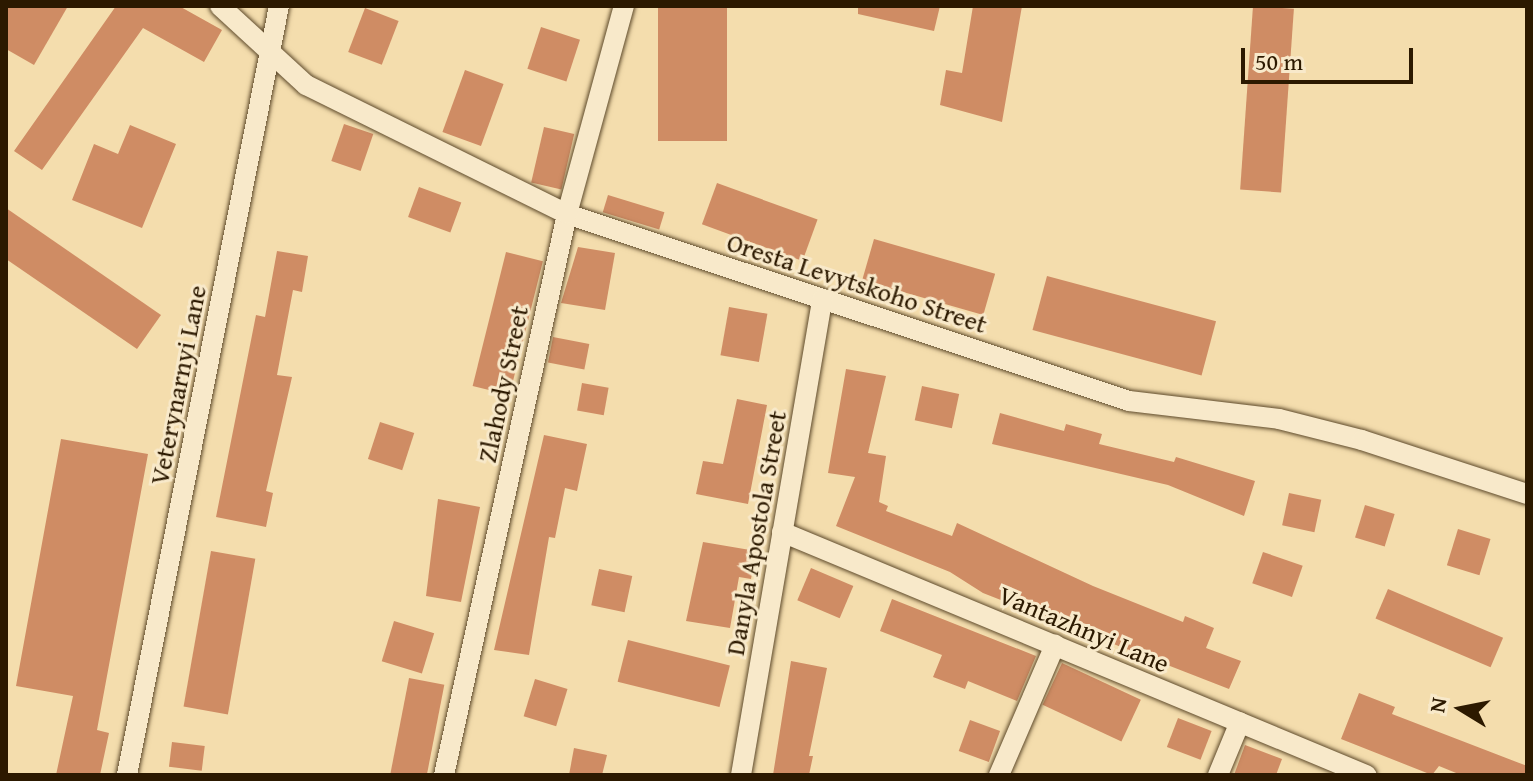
<!DOCTYPE html>
<style>
body{margin:0}
#map{position:relative;width:1533px;height:781px;overflow:hidden;background:#f4ddad;font-family:"Gentium Book Plus",serif}
div>[style]{position:absolute}
[style*='--x']{left:calc(var(--x)*1px);top:calc(var(--y)*1px);width:calc(var(--w)*1px);rotate:calc(var(--a)*1deg)}
.building>*{inset:0;background:#cf8c64;transform-origin:0 0}
.roads{filter:drop-shadow(0 0 2px #5e4a2b) drop-shadow(0 0 2px #5e4a2b)}
.street>*{height:20px;margin:-10px;padding:0 10px;transform-origin:10px;border-radius:10px;background:#f8e9ca}
span{translate:-50% -50%;white-space:nowrap;text-align:center;line-height:1.15;-webkit-text-stroke:6px #f8e9ca;paint-order:stroke}
.street-label{font-size:26px;color:#2c1900}
.frame{position:absolute;inset:0;border:8px solid #2c1900;pointer-events:none}
.north{position:absolute;left:1421px;top:669px;width:80px;height:80px;-webkit-text-stroke:6px #f8e9ca;paint-order:stroke;rotate:280deg;font-size:22px;font-weight:700;line-height:32px;text-align:center;color:#2c1900}
.north::after{content:'';display:block;margin:auto;width:28px;height:36px;background:#2c1900;clip-path:polygon(50% 0,100% 100%,50% 72%,0 100%)}
.scale{position:absolute;left:1241px;top:48px;width:172px;height:36px;box-sizing:border-box;border:4px solid #2c1900;border-top:0;padding-left:10px;font-size:24px;line-height:28px;white-space:nowrap;color:#2c1900;-webkit-text-stroke:6px #f8e9ca;paint-order:stroke}
</style>
<div id="map">
<div class="building">
<div style="clip-path:polygon(6px 6px,68px 6px,34px 65px,6px 49px)"></div>
<div style="clip-path:polygon(116px 6px,179px 6px,222px 30px,204px 62px,143px 28px,42px 170px,14px 151px)"></div>
<div style="left:658px;top:6px;width:69px;height:135px"></div>
<div style="clip-path:polygon(858px 6px,940px 6px,934px 31px,858px 14px)"></div>
<div style="clip-path:polygon(973px 6px,1022px 6px,1002px 122px,940px 105px,946px 70px,962px 73px)"></div>
<div style="left:1253px;top:6px;width:41px;height:184px;rotate:4deg"></div>
<div style="left:365px;top:8px;width:36px;height:47px;rotate:21deg"></div>
<div style="left:541px;top:27px;width:41px;height:44px;rotate:18deg"></div>
<div style="left:465px;top:70px;width:41px;height:66px;rotate:20deg"></div>
<div style="left:344px;top:124px;width:31px;height:39px;rotate:19deg"></div>
<div style="clip-path:polygon(130px 125px,176px 144px,142px 228px,72px 200px,94px 144px,118px 154px)"></div>
<div style="left:544px;top:127px;width:31px;height:57px;rotate:13deg"></div>
<div style="left:717px;top:183px;width:107px;height:44px;rotate:20deg"></div>
<div style="left:419px;top:187px;width:45px;height:32px;rotate:20deg"></div>
<div style="left:608px;top:195px;width:59px;height:18px;rotate:17deg"></div>
<div style="clip-path:polygon(6px 208px,161px 315px,137px 349px,6px 259px)"></div>
<div style="left:874px;top:239px;width:126px;height:43px;rotate:16deg"></div>
<div style="clip-path:polygon(578px 247px,615px 253px,605px 310px,561px 303px)"></div>
<div style="clip-path:polygon(277px 251px,308px 256px,302px 292px,293px 290px,277px 375px,292px 377px,266px 491px,273px 493px,266px 527px,216px 517px,256px 315px,265px 317px)"></div>
<div style="left:506px;top:252px;width:38px;height:138px;rotate:14deg"></div>
<div style="left:1047px;top:276px;width:175px;height:56px;rotate:15deg"></div>
<div style="left:729px;top:307px;width:39px;height:49px;rotate:10deg"></div>
<div style="left:553px;top:337px;width:37px;height:26px;rotate:11deg"></div>
<div style="clip-path:polygon(846px 369px,886px 376px,868px 453px,886px 456px,879px 502px,888px 506px,886px 511px,952px 536px,957px 523px,1093px 586px,1183px 622px,1185px 616px,1214px 628px,1206px 648px,1241px 661px,1229px 689px,983px 593px,950px 572px,836px 526px,855px 477px,828px 473px)"></div>
<div style="left:582px;top:383px;width:27px;height:28px;rotate:10deg"></div>
<div style="left:922px;top:386px;width:38px;height:35px;rotate:12deg"></div>
<div style="clip-path:polygon(737px 399px,767px 405px,748px 504px,696px 494px,703px 461px,723px 464px)"></div>
<div style="clip-path:polygon(1000px 413px,1064px 431px,1066px 424px,1102px 434px,1099px 444px,1174px 462px,1176px 457px,1255px 481px,1244px 516px,1168px 485px,992px 444px)"></div>
<div style="left:380px;top:422px;width:36px;height:39px;rotate:18deg"></div>
<div style="clip-path:polygon(544px 435px,587px 444px,577px 491px,565px 488px,555px 538px,549px 537px,529px 655px,494px 650px)"></div>
<div style="clip-path:polygon(61px 439px,148px 454px,97px 730px,109px 733px,100px 775px,56px 775px,73px 696px,16px 686px)"></div>
<div style="left:1289px;top:493px;width:33px;height:33px;rotate:12deg"></div>
<div style="clip-path:polygon(438px 499px,480px 507px,461px 602px,426px 596px)"></div>
<div style="left:1365px;top:505px;width:31px;height:34px;rotate:17deg"></div>
<div style="left:1458px;top:529px;width:34px;height:38px;rotate:17deg"></div>
<div style="clip-path:polygon(703px 542px,756px 551px,751px 579px,739px 577px,730px 628px,686px 621px)"></div>
<div style="left:211px;top:551px;width:45px;height:158px;rotate:10deg"></div>
<div style="left:1263px;top:552px;width:42px;height:33px;rotate:19deg"></div>
<div style="left:811px;top:568px;width:46px;height:35px;rotate:23deg"></div>
<div style="left:599px;top:569px;width:34px;height:37px;rotate:12deg"></div>
<div style="left:1388px;top:589px;width:125px;height:32px;rotate:23deg"></div>
<div style="clip-path:polygon(892px 599px,1036px 656px,1017px 701px,968px 681px,965px 689px,933px 677px,942px 655px,880px 631px)"></div>
<div style="left:394px;top:621px;width:42px;height:42px;rotate:17deg"></div>
<div style="left:628px;top:640px;width:105px;height:43px;rotate:14deg"></div>
<div style="clip-path:polygon(791px 661px,827px 668px,809px 756px,813px 756px,809px 775px,773px 775px)"></div>
<div style="left:1062px;top:663px;width:87px;height:46px;rotate:25deg"></div>
<div style="left:409px;top:678px;width:36px;height:98px;rotate:11deg"></div>
<div style="left:535px;top:679px;width:34px;height:39px;rotate:17deg"></div>
<div style="clip-path:polygon(1359px 693px,1395px 707px,1392px 714px,1527px 766px,1527px 775px,1461px 775px,1439px 766px,1432px 775px,1341px 739px)"></div>
<div style="left:1178px;top:718px;width:36px;height:31px;rotate:21deg"></div>
<div style="left:970px;top:720px;width:32px;height:33px;rotate:20deg"></div>
<div style="left:172px;top:742px;width:33px;height:25px;rotate:7deg"></div>
<div style="clip-path:polygon(1245px 745px,1282px 759px,1276px 775px,1234px 775px)"></div>
<div style="clip-path:polygon(574px 748px,607px 755px,602px 775px,569px 775px)"></div>
</div>
<div class="roads">
<div class="street">
<div style="--x:220;--y:6;--w:117;--a:42.6"></div>
<div style="--x:306;--y:85;--w:291;--a:26.3"></div>
<div style="--x:567;--y:214;--w:592;--a:18.4"></div>
<div style="--x:1129;--y:401;--w:151;--a:6.8"></div>
<div style="--x:1279;--y:419;--w:86;--a:14.2"></div>
<div style="--x:1362;--y:440;--w:174;--a:18.1"></div>
<div style="--x:782;--y:532;--w:633;--a:22.59"></div>
<div style="--x:127;--y:775;--w:784;--a:-78.82"></div>
<div style="--x:444;--y:775;--w:574;--a:-77.63"></div>
<div style="--x:567;--y:214;--w:216;--a:-74.7"></div>
<div style="--x:741;--y:775;--w:483;--a:-80.3"></div>
<div style="--x:999;--y:775;--w:142;--a:-66.7"></div>
<div style="--x:1218;--y:775;--w:57;--a:-67.5"></div>
</div>
</div>
<div class="street-label">
<span style="left:857px;top:283px;rotate:18deg">Oresta Levytskoho Street</span>
<span style="left:503px;top:384px;rotate:-78deg">Zlahody Street</span>
<span style="left:178px;top:385px;rotate:-79deg">Veterynarnyi Lane</span>
<span style="left:756px;top:533px;rotate:-80deg">Danyla Apostola Street</span>
<span style="left:1084px;top:629px;rotate:23deg">Vantazhnyi Lane</span>
</div>
<div class="frame"></div>
<div class="north">N</div>
<div class="scale">50 m</div>
</div>
